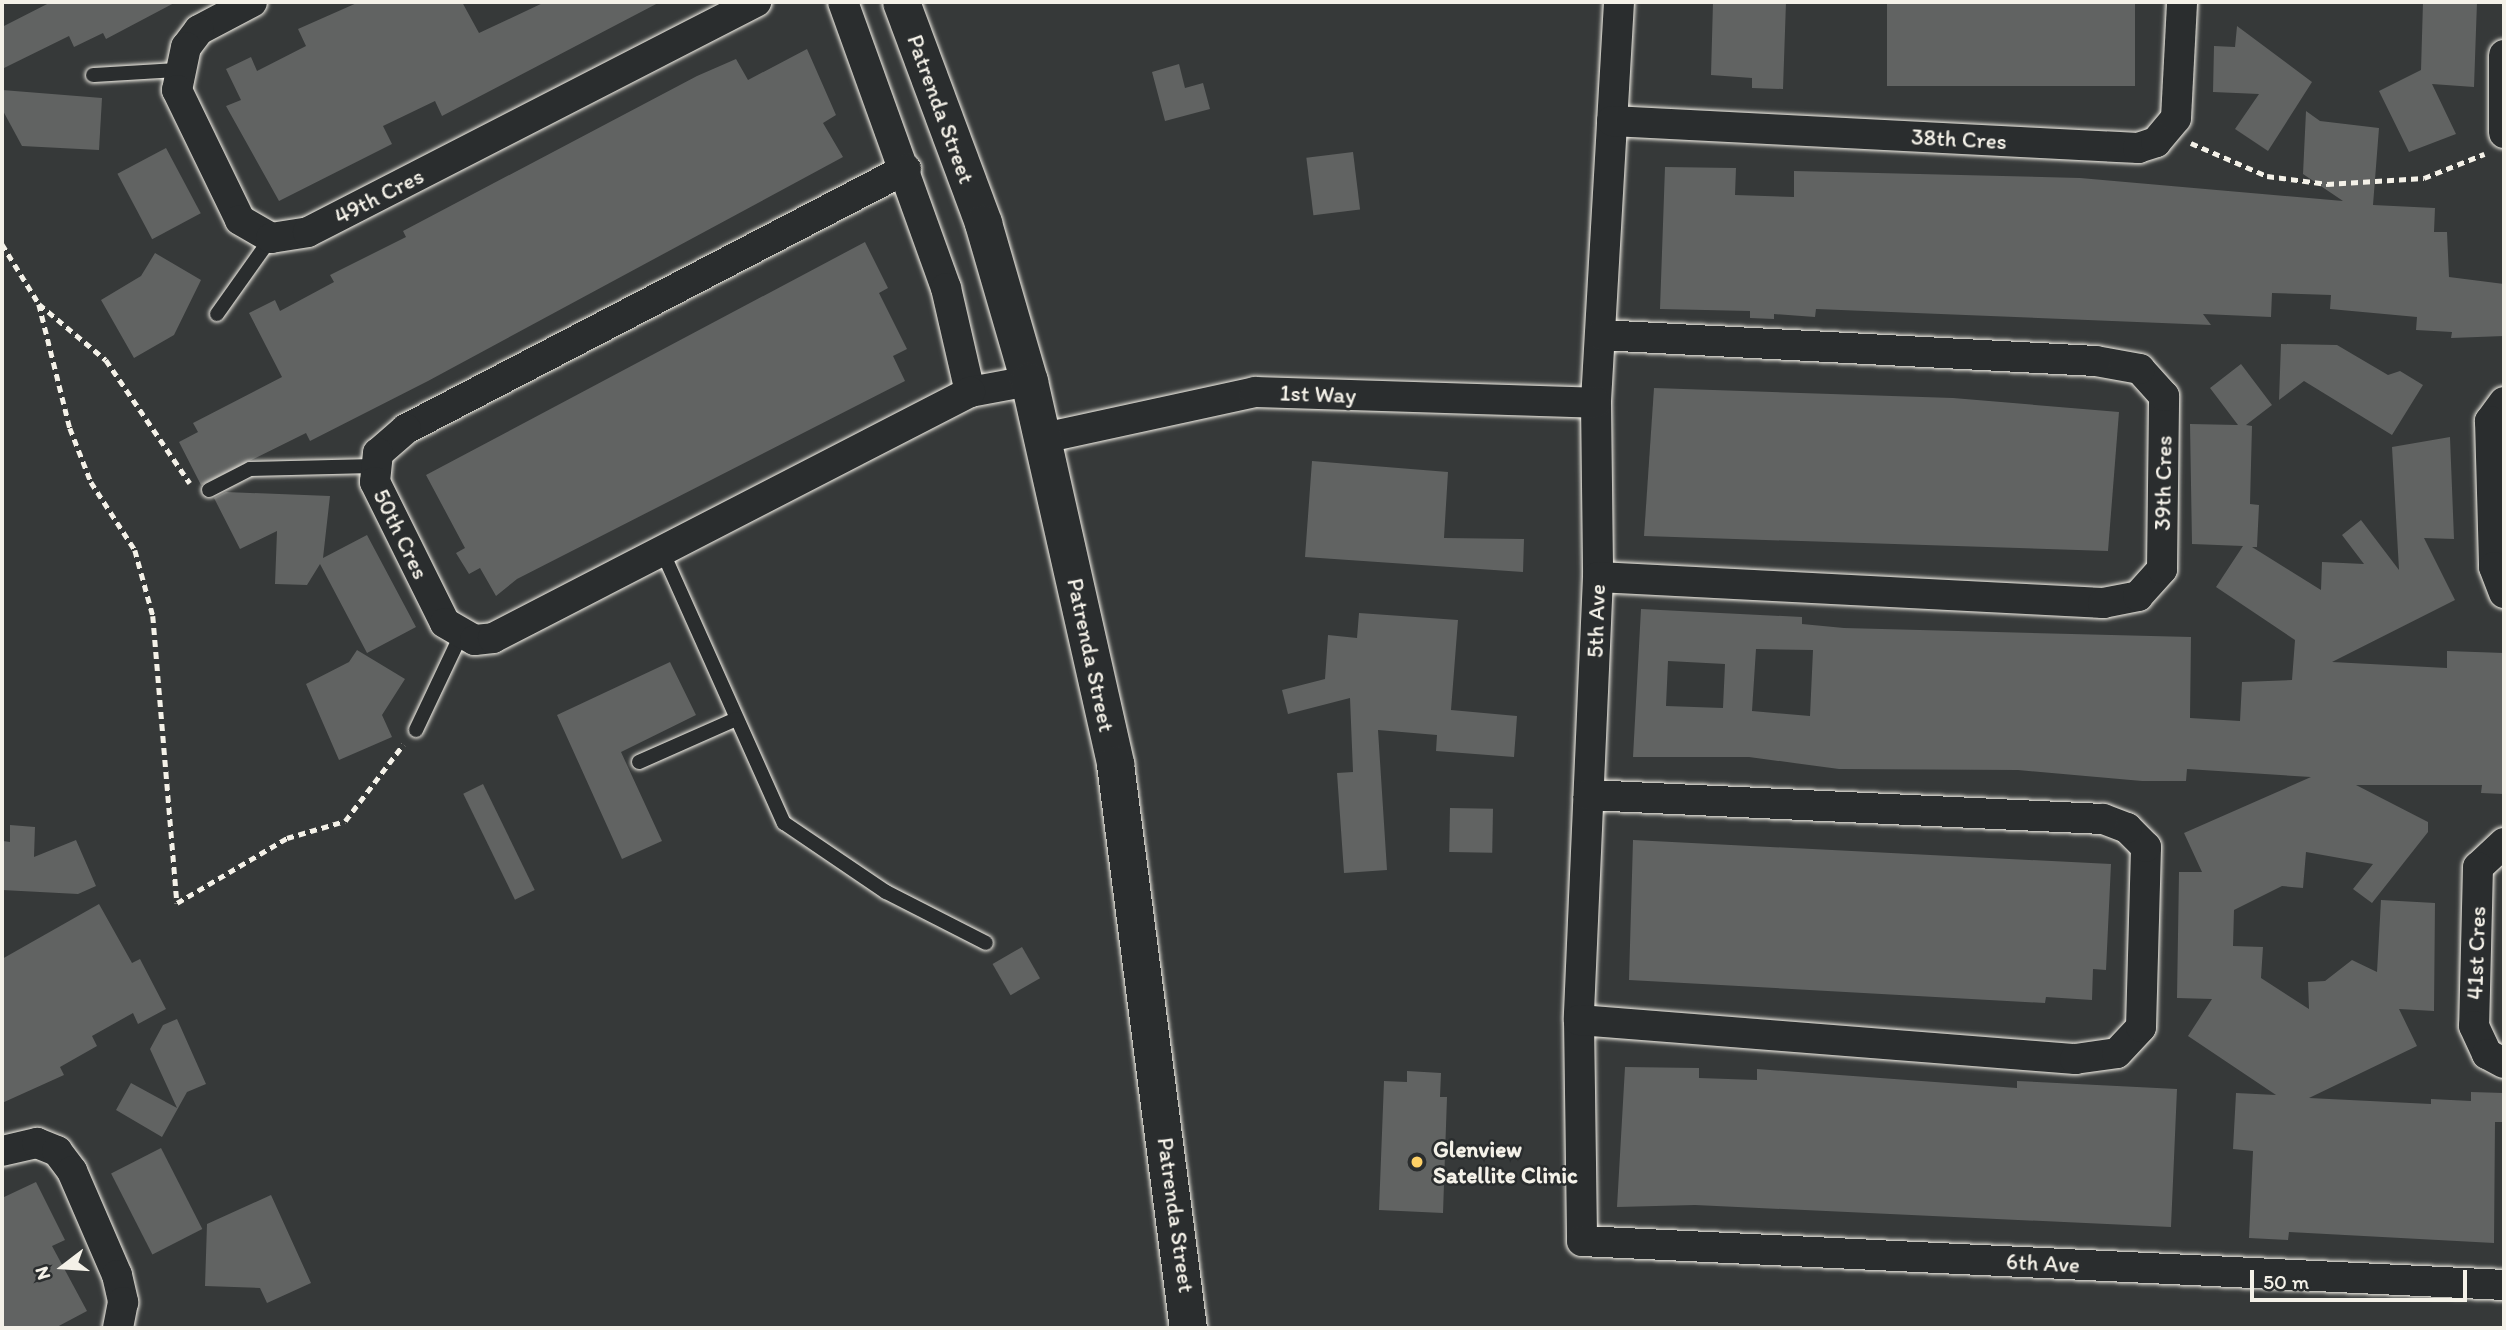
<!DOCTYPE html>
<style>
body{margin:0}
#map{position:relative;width:2506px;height:1330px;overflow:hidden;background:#363939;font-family:Itim,sans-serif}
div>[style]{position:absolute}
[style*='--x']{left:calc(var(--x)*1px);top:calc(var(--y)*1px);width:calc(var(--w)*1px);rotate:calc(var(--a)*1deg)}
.building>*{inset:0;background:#616362;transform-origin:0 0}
.path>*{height:4.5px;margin-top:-2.25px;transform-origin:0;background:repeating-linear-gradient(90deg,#f4f1e8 0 7px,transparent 0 12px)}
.roads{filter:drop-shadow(0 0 2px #f4f1e8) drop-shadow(0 0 2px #f4f1e8)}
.service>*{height:14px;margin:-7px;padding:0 7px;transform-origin:7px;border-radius:7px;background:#2a2d2e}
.minor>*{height:30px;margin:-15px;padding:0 15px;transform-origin:15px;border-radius:15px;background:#2a2d2e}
.tertiary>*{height:37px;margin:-18.5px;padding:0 18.5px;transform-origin:18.5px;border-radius:18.5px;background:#2a2d2e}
.dots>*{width:19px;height:19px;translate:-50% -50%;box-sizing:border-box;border:4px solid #2a2d2e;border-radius:50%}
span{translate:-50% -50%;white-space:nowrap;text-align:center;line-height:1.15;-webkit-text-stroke:5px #2a2d2e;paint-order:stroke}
.street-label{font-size:23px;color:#f4f1e8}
.poi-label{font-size:23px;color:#f4f1e8;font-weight:700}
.left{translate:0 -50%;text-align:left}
.frame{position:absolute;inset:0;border:4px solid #f4f1e8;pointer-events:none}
.north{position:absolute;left:28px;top:1232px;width:70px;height:70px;-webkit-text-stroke:5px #2a2d2e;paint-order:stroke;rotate:253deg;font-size:19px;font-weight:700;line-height:28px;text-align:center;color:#f4f1e8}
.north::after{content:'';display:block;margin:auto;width:24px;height:32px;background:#f4f1e8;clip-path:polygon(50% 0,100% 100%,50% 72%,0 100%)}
.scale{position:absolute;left:2250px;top:1270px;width:217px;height:32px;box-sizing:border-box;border:4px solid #f4f1e8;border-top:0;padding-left:9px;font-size:21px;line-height:24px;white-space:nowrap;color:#f4f1e8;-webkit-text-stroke:5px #2a2d2e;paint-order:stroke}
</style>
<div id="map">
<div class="building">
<div style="clip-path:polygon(51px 2px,176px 2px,106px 39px,103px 33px,74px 47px,69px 36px,2px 69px,2px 27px)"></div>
<div style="clip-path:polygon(359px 2px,462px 2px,479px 33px,545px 2px,660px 2px,442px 116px,435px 101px,383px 126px,392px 144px,279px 201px,226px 106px,241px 100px,226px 69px,251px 57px,257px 71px,306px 46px,298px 29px)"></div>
<div style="clip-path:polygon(1713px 2px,1786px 2px,1783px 89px,1752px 88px,1752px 78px,1711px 75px)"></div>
<div style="left:1887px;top:2px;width:248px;height:84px"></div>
<div style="clip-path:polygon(2423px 2px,2477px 2px,2474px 87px,2432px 84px,2456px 134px,2409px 152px,2379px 91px,2421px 70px)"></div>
<div style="clip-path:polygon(2237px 26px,2312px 82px,2268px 151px,2235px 129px,2259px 94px,2213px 92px,2214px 46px,2235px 47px)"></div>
<div style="clip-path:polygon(807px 49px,836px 115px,823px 123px,843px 157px,428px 381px,310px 441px,306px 433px,201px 485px,179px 442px,198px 432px,193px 423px,282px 377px,249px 313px,275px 300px,280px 311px,334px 282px,330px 275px,406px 237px,403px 231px,697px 76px,736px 59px,748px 80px)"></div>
<div style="clip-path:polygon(1179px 64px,1185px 88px,1203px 83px,1210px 109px,1165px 121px,1152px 72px)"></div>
<div style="clip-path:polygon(2px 90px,102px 98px,99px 150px,22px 146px,2px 109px)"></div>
<div style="clip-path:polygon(2306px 111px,2320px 121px,2379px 128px,2373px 205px,2435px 208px,2434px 232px,2447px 232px,2449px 277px,2504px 284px,2504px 336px,2451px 338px,2452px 332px,2416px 330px,2417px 317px,2330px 309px,2331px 295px,2272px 293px,2271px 317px,2203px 314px,2211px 325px,1816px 309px,1815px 317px,1774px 314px,1774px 319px,1750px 318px,1750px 311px,1660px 309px,1665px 167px,1736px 168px,1735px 195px,1794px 197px,1794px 171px,2080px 178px,2343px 201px,2303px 174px)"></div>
<div style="left:166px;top:148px;width:74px;height:55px;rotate:62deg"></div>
<div style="left:1353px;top:152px;width:58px;height:47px;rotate:83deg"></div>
<div style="clip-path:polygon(865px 242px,888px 288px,879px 293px,907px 349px,893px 356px,905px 381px,517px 579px,496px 596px,480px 568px,469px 574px,456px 553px,465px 548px,426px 475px)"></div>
<div style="clip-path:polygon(155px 253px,201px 280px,174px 335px,134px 358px,101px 300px,141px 276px)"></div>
<div style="clip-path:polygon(2281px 344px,2337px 345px,2388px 375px,2400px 371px,2423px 385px,2392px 435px,2304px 381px,2279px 400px)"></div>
<div style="clip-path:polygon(evenodd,2241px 364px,2272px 405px,2246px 425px,2252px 426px,2250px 504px,2259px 505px,2257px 547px,2252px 547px,2321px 590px,2322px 562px,2364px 564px,2342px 535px,2361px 520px,2399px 570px,2392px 447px,2450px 437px,2454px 539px,2424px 538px,2455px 600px,2332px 662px,2447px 668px,2447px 651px,2504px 653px,2504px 794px,2481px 793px,2482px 785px,2356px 785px,2428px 822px,2428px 832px,2372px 903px,2353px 889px,2373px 864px,2306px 852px,2303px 888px,2282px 886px,2234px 910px,2233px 946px,2263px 947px,2261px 978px,2309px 1009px,2308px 982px,2325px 981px,2352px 960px,2377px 972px,2381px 900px,2435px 903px,2434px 1011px,2399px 1009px,2417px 1046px,2309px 1098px,2431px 1104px,2431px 1099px,2471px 1101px,2471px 1092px,2504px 1093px,2504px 1122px,2495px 1122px,2494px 1243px,2289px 1232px,2288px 1240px,2249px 1238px,2253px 1151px,2233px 1149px,2236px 1093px,2276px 1095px,2188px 1036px,2212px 999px,2177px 998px,2179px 872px,2202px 872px,2184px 833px,2311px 777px,2187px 769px,2186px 781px,2142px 781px,2018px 770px,1839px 769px,1749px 757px,1633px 757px,1641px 609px,1802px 617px,1802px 624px,1844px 628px,2191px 637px,2190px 718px,2240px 721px,2242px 682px,2292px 680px,2295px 640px,2216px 587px,2243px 546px,2192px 544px,2190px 424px,2238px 425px,2210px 388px,2241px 364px,1756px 649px,1813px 650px,1810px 716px,1752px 711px,1756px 649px,2241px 364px,1668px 661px,1725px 664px,1723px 708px,1666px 706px,1668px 661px)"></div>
<div style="clip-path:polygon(1654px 388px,1953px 398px,2119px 412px,2108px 551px,1644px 536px)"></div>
<div style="clip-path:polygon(1312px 461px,1448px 472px,1444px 538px,1524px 539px,1523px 572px,1305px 557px)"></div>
<div style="clip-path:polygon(226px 492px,330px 496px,323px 558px,367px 535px,416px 627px,367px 653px,320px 564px,307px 585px,275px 584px,277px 531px,240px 549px,214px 498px)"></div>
<div style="clip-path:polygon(1359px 613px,1458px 620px,1451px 710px,1517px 716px,1514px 757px,1436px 751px,1437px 735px,1378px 730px,1387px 870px,1344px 873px,1337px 773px,1353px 772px,1350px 698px,1288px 714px,1282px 690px,1325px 679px,1328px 635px,1357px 638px)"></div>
<div style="clip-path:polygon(357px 650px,405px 679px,382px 715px,392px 737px,339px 760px,306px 684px,349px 662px)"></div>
<div style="clip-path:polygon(670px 662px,696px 715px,621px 752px,662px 841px,622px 859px,557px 715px)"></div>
<div style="left:483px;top:784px;width:118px;height:22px;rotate:64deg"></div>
<div style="left:1450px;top:808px;width:43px;height:44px;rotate:1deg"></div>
<div style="clip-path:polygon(10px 825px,35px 827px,34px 857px,76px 840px,96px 886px,78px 894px,2px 890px,3px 841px,10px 842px)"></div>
<div style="clip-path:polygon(1633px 840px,2111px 864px,2106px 970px,2093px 969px,2092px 1000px,2046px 997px,2045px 1003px,1629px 980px)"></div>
<div style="clip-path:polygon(99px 904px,132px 963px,140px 959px,166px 1009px,138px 1024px,133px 1013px,92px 1036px,97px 1046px,60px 1067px,64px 1075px,2px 1103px,2px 959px)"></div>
<div style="left:1022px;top:947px;width:36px;height:34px;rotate:60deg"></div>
<div style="clip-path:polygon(177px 1019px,206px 1084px,187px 1092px,162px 1137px,116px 1110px,131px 1083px,177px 1108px,150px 1049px,163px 1025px)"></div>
<div style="clip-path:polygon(1625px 1067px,1699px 1068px,1699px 1078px,1757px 1080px,1757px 1069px,2017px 1088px,2017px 1081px,2177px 1089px,2171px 1227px,1695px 1205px,1617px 1207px)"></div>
<div style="clip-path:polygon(1407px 1071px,1441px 1073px,1440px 1097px,1447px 1097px,1443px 1213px,1379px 1210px,1384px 1081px,1407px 1082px)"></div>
<div style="left:161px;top:1148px;width:91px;height:56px;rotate:63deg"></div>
<div style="clip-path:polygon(36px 1182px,65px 1240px,52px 1246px,87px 1311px,55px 1328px,2px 1328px,2px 1198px)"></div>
<div style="clip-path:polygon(271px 1195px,311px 1283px,267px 1303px,260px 1288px,205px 1286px,207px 1224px)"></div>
</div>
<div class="path">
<div style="--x:2191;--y:143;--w:83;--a:23.5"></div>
<div style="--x:2267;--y:176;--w:61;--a:7.6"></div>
<div style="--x:2327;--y:184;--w:97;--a:-3.5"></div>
<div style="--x:2424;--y:178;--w:65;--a:-21.8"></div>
<div style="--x:2;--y:244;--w:70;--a:58.3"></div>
<div style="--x:39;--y:304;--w:87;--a:39.9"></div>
<div style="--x:106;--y:360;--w:149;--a:55.7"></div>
<div style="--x:39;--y:304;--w:128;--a:76"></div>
<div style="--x:70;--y:428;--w:58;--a:68.7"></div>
<div style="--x:91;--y:482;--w:81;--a:57.1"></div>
<div style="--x:135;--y:550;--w:68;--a:74.7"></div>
<div style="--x:153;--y:616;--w:288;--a:85.2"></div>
<div style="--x:177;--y:903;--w:128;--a:-30.6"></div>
<div style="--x:287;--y:838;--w:60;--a:-16.3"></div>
<div style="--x:345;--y:821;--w:96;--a:-52.7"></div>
</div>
<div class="roads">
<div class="service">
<div style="--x:93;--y:75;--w:85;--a:-3.4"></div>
<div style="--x:217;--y:314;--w:93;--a:-54.6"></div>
<div style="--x:209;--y:490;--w:46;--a:-27.1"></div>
<div style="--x:250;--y:469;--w:123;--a:-1.4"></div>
<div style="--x:663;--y:553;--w:296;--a:65.9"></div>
<div style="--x:784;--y:823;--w:123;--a:34.1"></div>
<div style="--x:886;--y:892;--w:112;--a:27"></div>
<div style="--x:416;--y:730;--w:105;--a:-64.7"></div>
<div style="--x:639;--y:762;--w:106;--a:-23.9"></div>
</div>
<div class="minor">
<div style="--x:252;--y:2;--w:60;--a:152.2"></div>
<div style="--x:199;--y:30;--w:21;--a:127"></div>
<div style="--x:186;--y:47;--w:44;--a:101.8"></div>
<div style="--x:177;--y:90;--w:144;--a:64.1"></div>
<div style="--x:240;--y:220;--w:36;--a:30"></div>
<div style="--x:271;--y:238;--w:37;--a:-9"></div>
<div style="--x:308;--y:232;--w:504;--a:-27.18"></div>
<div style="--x:843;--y:2;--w:304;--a:70.2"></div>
<div style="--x:946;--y:288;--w:107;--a:77"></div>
<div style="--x:970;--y:392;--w:60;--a:-10.6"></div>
<div style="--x:1619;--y:2;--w:402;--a:93.3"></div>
<div style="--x:1596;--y:403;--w:174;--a:89.3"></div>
<div style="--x:1598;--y:577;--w:443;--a:92.5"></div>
<div style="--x:1579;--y:1020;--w:221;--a:89.2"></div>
<div style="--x:1582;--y:1241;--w:923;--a:2.73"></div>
<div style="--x:2504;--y:55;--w:78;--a:90"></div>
<div style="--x:1612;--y:121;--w:527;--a:2.94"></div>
<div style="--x:2138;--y:148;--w:19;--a:-18"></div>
<div style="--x:2156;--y:142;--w:31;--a:-50"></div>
<div style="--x:2176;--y:118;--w:116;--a:-87"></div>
<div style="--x:906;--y:169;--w:564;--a:152.53"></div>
<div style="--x:406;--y:429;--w:37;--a:139"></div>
<div style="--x:378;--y:453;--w:29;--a:96"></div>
<div style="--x:375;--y:482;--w:157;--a:63.6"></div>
<div style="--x:445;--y:623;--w:34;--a:30"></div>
<div style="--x:475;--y:640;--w:18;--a:-6"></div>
<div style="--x:493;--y:638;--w:537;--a:-27.28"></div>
<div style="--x:2504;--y:402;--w:24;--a:126"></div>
<div style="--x:2490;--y:421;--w:146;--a:88.4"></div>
<div style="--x:2494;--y:567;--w:28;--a:69"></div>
<div style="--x:1044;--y:438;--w:216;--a:-12.3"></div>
<div style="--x:1255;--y:392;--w:341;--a:1.8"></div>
<div style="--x:1598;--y:577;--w:506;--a:2.95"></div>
<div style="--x:2103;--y:603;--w:36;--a:-11"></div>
<div style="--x:2138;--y:596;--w:36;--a:-48"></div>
<div style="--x:2162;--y:569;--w:173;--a:-89.3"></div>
<div style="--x:2164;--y:396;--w:36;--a:-132"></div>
<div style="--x:2140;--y:369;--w:45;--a:-169.7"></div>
<div style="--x:2096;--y:361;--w:496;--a:-177"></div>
<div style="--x:2504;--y:843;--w:35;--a:137"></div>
<div style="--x:2478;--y:867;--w:159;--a:91.4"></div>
<div style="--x:2474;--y:1026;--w:31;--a:65"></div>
<div style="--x:2487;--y:1054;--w:19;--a:28"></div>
<div style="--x:1579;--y:1020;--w:498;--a:4.5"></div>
<div style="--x:2075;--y:1059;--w:42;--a:-8.1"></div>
<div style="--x:2117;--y:1053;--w:35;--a:-47"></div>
<div style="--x:2141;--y:1027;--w:180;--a:-88.4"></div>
<div style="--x:2146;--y:847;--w:27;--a:-135"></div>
<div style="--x:2127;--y:828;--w:26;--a:-159"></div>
<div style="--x:2103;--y:819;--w:515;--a:-177.33"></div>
<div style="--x:2;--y:1151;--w:36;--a:-13"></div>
<div style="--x:37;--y:1143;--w:22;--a:22"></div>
<div style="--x:57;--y:1151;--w:25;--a:53"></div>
<div style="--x:72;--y:1171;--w:113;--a:66.6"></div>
<div style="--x:117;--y:1275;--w:28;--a:77"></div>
<div style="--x:123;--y:1302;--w:26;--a:101"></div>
</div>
<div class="tertiary">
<div style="--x:901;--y:2;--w:236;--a:69.6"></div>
<div style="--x:983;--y:223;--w:165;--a:73.8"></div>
<div style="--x:1029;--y:381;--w:393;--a:77.3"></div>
<div style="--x:1115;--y:764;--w:569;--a:82.63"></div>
</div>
</div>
<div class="dots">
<div style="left:1417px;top:1162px;background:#ffd166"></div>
</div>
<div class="street-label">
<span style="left:941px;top:109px;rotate:70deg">Patrenda Street</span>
<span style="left:1959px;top:139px;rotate:3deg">38th Cres</span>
<span style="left:379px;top:196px;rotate:-27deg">49th Cres</span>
<span style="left:1318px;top:394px;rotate:2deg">1st Way</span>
<span style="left:2163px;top:483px;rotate:-89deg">39th Cres</span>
<span style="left:401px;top:534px;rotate:64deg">50th Cres</span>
<span style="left:1596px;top:621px;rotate:-88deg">5th Ave</span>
<span style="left:1091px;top:655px;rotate:78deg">Patrenda Street</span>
<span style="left:2476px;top:953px;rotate:-88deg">41st Cres</span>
<span style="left:1176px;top:1215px;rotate:82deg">Patrenda Street</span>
<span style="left:2043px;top:1263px;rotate:3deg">6th Ave</span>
</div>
<div class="poi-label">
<span class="left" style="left:1433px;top:1162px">Glenview<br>Satellite Clinic</span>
</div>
<div class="frame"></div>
<div class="north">N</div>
<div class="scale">50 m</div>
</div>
